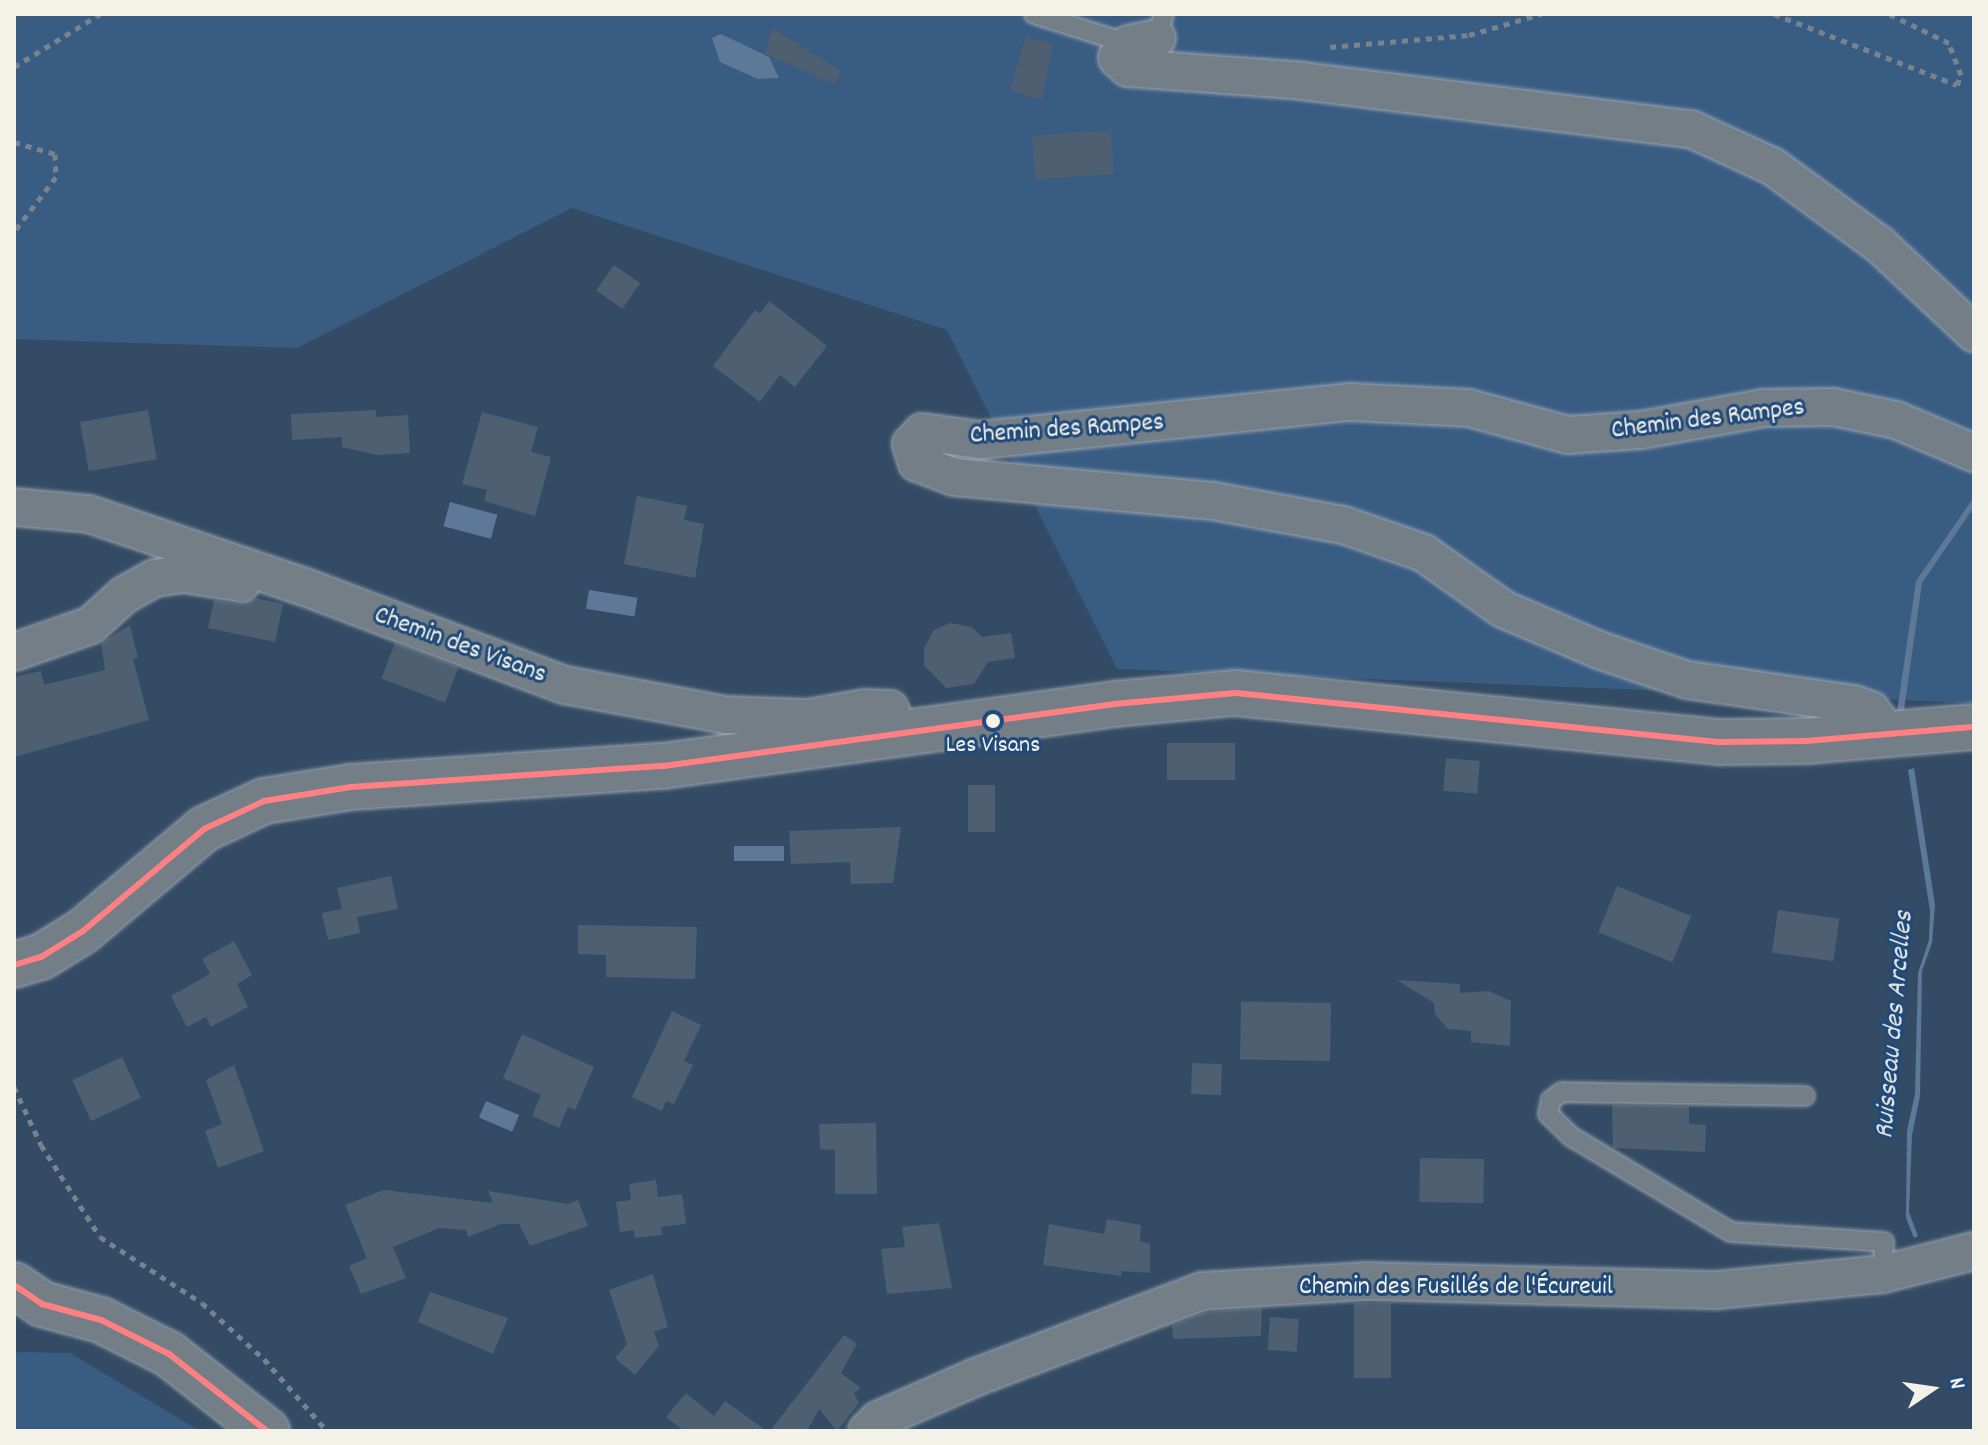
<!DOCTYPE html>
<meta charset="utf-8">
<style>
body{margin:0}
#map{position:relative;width:1988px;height:1445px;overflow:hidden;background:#344b65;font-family:Dekko,sans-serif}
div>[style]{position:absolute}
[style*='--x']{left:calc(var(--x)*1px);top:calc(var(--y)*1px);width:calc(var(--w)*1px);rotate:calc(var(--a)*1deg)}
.green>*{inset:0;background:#395c83}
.water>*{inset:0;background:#5e7998;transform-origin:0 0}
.building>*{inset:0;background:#4e5f72;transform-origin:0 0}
.path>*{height:5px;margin-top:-2.5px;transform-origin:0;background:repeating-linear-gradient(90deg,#78838f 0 6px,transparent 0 12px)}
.roads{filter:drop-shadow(0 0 2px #9ba5af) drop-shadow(0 0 2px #9ba5af)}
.lane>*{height:18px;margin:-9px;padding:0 9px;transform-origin:9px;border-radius:9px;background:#737e87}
.street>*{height:36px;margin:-18px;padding:0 18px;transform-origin:18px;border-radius:18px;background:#737e87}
.secondary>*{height:44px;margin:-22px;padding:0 22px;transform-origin:22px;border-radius:22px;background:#737e87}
.bus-1>*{height:6px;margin:-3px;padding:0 3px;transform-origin:3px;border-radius:3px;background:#ff8083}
.dots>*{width:22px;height:22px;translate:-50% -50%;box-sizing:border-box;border:4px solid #1f4a7a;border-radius:50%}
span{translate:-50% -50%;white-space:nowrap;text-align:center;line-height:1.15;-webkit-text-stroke:6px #1f4a7a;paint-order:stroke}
.bus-label{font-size:24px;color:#f4f1e8}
.street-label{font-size:26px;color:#f4f1e8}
.water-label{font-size:28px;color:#dee0dd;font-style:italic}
.frame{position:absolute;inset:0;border:16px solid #f4f1e8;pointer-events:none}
.north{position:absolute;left:1892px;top:1349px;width:80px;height:80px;-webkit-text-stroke:6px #1f4a7a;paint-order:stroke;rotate:77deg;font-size:22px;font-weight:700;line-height:32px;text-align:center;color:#f4f1e8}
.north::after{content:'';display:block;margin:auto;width:28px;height:36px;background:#f4f1e8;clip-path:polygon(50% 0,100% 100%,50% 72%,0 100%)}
</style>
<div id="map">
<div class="green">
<div style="clip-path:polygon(14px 14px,1974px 14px,1974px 703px,1117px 669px,947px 330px,572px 208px,297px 348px,14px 339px)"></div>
<div style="clip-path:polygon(14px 1352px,70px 1353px,200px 1431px,14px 1431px)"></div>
</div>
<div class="water">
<div style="clip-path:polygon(721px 34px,769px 57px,779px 78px,758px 79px,720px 62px,712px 38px)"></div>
<div style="clip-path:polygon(1974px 497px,1974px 507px,1922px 583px,1903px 717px,1896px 719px,1916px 581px)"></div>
<div style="left:450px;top:502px;width:49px;height:25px;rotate:15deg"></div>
<div style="left:589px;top:590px;width:49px;height:19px;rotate:9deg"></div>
<div style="clip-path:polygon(1914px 768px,1935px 905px,1932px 943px,1922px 971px,1920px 1096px,1912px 1135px,1909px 1212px,1918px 1236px,1914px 1238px,1906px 1218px,1907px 1131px,1915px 1094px,1918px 973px,1929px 940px,1930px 911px,1908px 770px)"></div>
<div style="left:784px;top:846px;width:15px;height:50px;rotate:90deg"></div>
<div style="left:486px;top:1101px;width:36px;height:18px;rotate:23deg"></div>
</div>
<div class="building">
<div style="clip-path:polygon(772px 28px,841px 71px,834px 84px,765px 54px)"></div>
<div style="clip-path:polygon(1026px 36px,1053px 44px,1042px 100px,1010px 90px)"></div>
<div style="left:1111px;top:130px;width:44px;height:79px;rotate:86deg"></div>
<div style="left:614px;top:265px;width:32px;height:31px;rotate:35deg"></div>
<div style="clip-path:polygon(769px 301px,827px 346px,795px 387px,780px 375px,760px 402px,713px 366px,755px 310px,760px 314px)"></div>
<div style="left:148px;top:410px;width:50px;height:69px;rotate:80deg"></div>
<div style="clip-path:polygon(376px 410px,376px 417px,408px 415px,410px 453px,377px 455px,342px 447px,342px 437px,292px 440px,291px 414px)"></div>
<div style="clip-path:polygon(482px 412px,538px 427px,531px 452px,551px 457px,535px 516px,484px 501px,487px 490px,462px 484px)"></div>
<div style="clip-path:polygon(637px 496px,687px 506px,684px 520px,704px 524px,695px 578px,624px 564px)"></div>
<div style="clip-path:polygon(255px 598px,283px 604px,275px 642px,208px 628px,214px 600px,238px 604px)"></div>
<div style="clip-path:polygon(950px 623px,972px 627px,982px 637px,1011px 633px,1015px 658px,988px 662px,974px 684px,946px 688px,924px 665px,924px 648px,934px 630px)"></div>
<div style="clip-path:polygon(130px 625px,138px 658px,133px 659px,149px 720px,14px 757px,14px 677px,41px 671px,44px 685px,105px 670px,101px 643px)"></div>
<div style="left:395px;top:643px;width:68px;height:38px;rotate:21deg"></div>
<div style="left:1167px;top:743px;width:68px;height:37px"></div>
<div style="left:1446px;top:758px;width:34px;height:33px;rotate:5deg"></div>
<div style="left:968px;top:785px;width:27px;height:47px"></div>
<div style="clip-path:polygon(901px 827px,893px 883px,851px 884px,850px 862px,791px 864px,789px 831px)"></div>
<div style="clip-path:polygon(391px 876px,398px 909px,357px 917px,360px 933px,328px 940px,322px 913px,342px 909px,337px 888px)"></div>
<div style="left:1617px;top:886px;width:80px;height:50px;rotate:22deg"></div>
<div style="left:1778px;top:910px;width:62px;height:43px;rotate:8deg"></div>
<div style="clip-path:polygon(578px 925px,697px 927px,695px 979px,606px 977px,606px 955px,578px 954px)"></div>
<div style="clip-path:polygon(234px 941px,252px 975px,237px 984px,248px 1007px,211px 1027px,206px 1017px,187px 1027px,171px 996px,210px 974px,202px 959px)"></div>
<div style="clip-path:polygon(1397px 980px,1460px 984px,1460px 993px,1489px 991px,1511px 1001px,1510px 1046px,1471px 1042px,1471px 1031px,1448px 1029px,1435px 1014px,1434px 1003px)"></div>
<div style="left:1331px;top:1003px;width:58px;height:90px;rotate:91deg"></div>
<div style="clip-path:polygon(672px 1011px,701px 1025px,684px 1061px,693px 1065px,674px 1104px,666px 1101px,662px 1111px,632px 1097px)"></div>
<div style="clip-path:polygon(522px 1034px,594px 1067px,575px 1110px,568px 1107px,559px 1128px,532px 1116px,541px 1095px,503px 1078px)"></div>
<div style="left:122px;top:1057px;width:45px;height:55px;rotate:65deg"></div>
<div style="left:1192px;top:1063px;width:30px;height:31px;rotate:2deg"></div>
<div style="clip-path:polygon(234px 1065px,264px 1151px,218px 1168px,205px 1131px,222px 1124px,206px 1080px)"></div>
<div style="clip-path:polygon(1612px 1105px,1689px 1106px,1689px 1124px,1706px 1125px,1705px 1152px,1613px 1148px)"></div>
<div style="clip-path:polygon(876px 1123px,877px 1194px,835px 1194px,835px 1150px,820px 1149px,819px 1124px)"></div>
<div style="left:1420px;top:1158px;width:64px;height:44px;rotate:1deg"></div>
<div style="clip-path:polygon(656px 1180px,658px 1197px,682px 1194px,686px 1224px,661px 1227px,662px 1235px,635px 1238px,634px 1230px,620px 1232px,616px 1202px,631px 1200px,629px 1184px)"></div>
<div style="clip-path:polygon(384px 1190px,493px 1203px,488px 1191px,568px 1204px,578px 1200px,588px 1226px,530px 1246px,519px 1224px,501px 1224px,468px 1237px,466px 1230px,439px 1228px,393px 1247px,406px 1278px,361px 1294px,349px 1266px,367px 1258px,345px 1205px)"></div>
<div style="clip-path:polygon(1107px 1219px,1141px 1225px,1140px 1241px,1150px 1244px,1150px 1273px,1122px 1271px,1121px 1276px,1043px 1265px,1049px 1224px,1104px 1234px)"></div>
<div style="clip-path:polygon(939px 1223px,952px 1288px,887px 1294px,881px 1249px,905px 1247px,902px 1227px)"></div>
<div style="clip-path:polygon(653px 1274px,668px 1327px,654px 1332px,659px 1346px,635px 1375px,615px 1358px,627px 1344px,609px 1290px)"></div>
<div style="clip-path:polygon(430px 1292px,508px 1318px,493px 1354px,418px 1322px)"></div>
<div style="left:1354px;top:1303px;width:37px;height:75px"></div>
<div style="clip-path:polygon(1262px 1308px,1261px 1336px,1173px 1339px,1172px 1325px,1206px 1312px)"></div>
<div style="left:1270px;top:1317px;width:29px;height:33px;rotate:4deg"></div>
<div style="clip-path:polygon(844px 1335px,857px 1344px,841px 1373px,861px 1388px,854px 1393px,859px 1403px,837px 1431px,819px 1409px,807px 1431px,770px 1431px)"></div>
<div style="clip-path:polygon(686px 1393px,714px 1416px,725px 1401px,767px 1431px,684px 1431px,666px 1417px)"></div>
</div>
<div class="path">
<div style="--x:1774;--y:14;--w:196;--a:21.2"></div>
<div style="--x:1957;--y:85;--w:11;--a:-68"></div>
<div style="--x:1961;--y:75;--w:34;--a:-111"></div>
<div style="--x:1949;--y:43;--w:67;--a:-154.2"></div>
<div style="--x:1330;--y:47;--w:140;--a:-4.9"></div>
<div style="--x:1469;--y:35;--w:75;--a:-16.3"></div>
<div style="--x:14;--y:67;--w:101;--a:-31.6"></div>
<div style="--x:14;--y:142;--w:43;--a:16.3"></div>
<div style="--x:55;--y:154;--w:23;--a:88"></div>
<div style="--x:56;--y:177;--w:69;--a:127.4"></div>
<div style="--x:14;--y:1087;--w:64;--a:65"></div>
<div style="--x:41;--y:1145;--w:109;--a:57.3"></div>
<div style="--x:100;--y:1237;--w:121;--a:32.9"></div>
<div style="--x:202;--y:1303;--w:84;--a:42.1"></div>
<div style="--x:264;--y:1359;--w:96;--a:48.8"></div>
</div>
<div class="roads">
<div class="lane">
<div style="--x:1034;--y:14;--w:100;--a:17.5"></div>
<div style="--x:1157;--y:38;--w:25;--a:-74"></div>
<div style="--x:1805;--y:1096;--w:243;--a:-179.1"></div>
<div style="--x:1562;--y:1092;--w:14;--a:144"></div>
<div style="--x:1551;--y:1100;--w:14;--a:102"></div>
<div style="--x:1548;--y:1114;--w:33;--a:44"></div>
<div style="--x:1572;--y:1137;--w:185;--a:30.9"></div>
<div style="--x:1731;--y:1232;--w:153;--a:3.7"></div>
<div style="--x:1884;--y:1242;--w:32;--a:92"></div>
</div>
<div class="street">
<div style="--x:1157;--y:38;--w:29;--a:168"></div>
<div style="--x:1129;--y:44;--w:18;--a:131"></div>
<div style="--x:1117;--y:58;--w:15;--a:42"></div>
<div style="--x:1128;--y:68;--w:175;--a:4.2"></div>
<div style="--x:1303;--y:81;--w:391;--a:7.1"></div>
<div style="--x:1691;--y:129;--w:89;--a:24.6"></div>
<div style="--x:1772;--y:166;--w:134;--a:36.2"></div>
<div style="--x:1880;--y:245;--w:129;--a:43.1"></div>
<div style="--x:14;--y:507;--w:75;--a:5.3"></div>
<div style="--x:89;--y:514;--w:228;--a:18.7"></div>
<div style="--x:305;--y:587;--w:278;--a:20.7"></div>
<div style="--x:565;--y:685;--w:164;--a:10.6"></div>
<div style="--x:726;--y:715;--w:82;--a:2.1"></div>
<div style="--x:808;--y:718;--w:58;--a:-10"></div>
<div style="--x:865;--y:708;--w:25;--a:2"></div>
<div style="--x:890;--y:709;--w:28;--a:72"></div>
<div style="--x:14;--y:652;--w:82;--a:-19.3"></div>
<div style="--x:91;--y:625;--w:45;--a:-42.3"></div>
<div style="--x:124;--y:595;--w:35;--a:-29"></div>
<div style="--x:155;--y:578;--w:29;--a:-8"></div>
<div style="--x:184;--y:574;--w:58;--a:9"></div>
<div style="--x:1889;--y:734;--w:30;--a:-127"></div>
<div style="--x:1871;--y:710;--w:18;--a:-161"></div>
<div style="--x:1854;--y:704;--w:169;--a:-171.8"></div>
<div style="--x:1687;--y:680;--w:93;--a:-161.2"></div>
<div style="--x:1599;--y:650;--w:104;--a:-156.9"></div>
<div style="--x:1503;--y:609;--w:97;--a:-144.7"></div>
<div style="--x:1424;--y:553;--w:86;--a:-160.9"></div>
<div style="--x:1343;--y:525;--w:132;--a:-169.5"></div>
<div style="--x:1213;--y:501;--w:260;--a:-174.7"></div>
<div style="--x:954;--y:477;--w:40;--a:-159"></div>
<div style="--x:917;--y:463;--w:20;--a:-108"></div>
<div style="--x:911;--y:444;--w:16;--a:-47"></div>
<div style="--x:922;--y:432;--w:60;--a:7.7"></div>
<div style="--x:981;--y:440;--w:371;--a:-5.9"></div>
<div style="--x:1350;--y:402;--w:119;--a:2.9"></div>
<div style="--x:1469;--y:408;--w:103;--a:15.3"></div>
<div style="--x:1568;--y:435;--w:73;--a:-3.9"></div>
<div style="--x:1641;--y:430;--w:125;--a:-10.1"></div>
<div style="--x:1764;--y:408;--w:69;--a:-0.8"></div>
<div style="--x:1833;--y:407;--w:64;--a:11.7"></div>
<div style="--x:1896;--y:420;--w:85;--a:22.9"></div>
<div style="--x:867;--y:1431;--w:16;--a:-45"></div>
<div style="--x:878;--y:1420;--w:107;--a:-23.7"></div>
<div style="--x:976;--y:1377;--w:242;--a:-20.8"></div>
<div style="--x:1202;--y:1291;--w:165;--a:-3.5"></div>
<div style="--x:1367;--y:1281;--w:350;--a:1.5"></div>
<div style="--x:1717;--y:1290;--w:167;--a:-5.5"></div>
<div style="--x:1883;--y:1274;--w:94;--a:-14.2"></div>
</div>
<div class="secondary">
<div style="--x:14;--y:965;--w:28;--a:-17"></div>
<div style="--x:41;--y:957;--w:49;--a:-31.8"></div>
<div style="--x:83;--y:931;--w:158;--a:-40.1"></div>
<div style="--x:204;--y:829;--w:66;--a:-25"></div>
<div style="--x:264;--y:801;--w:88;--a:-9.1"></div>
<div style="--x:351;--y:787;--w:313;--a:-3.9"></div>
<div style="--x:663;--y:766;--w:455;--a:-7.8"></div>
<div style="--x:1114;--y:704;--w:122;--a:-5.2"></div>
<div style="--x:1236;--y:693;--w:487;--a:5.8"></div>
<div style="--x:1721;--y:742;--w:85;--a:-0.7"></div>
<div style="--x:1806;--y:741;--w:169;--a:-4.8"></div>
<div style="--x:14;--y:1285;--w:34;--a:34"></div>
<div style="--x:42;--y:1304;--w:61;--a:15.2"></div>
<div style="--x:101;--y:1320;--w:76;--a:26.6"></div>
<div style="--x:169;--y:1354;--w:125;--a:38.2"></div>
</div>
</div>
<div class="bus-1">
<div style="--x:14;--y:965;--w:28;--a:-17"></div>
<div style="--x:41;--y:957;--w:49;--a:-31.8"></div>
<div style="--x:83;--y:931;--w:158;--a:-40.1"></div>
<div style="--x:204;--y:829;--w:66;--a:-25"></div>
<div style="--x:264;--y:801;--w:88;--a:-9.1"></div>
<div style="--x:351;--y:787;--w:313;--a:-3.9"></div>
<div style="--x:663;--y:766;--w:455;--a:-7.8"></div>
<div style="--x:1114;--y:704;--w:122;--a:-5.2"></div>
<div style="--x:1236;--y:693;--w:487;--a:5.8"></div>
<div style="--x:1721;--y:742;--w:85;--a:-0.7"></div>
<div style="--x:1806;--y:741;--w:169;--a:-4.8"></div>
<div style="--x:14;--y:1285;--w:34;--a:34"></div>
<div style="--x:42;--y:1304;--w:61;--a:15.2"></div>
<div style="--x:101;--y:1320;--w:76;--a:26.6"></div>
<div style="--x:169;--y:1354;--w:125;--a:38.2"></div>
</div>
<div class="dots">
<div style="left:993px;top:721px;background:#f4f1e8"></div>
</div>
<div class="bus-label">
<span style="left:993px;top:747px">Les Visans</span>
</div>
<div class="street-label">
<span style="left:1708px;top:420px;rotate:-7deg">Chemin des Rampes</span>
<span style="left:1067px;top:430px;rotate:-4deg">Chemin des Rampes</span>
<span style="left:460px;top:646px;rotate:20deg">Chemin des Visans</span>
<span style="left:1456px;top:1288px">Chemin des Fusillés de l'Écureuil</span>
</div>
<div class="water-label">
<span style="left:1896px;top:1025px;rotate:-85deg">Ruisseau des Arcelles</span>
</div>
<div class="frame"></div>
<div class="north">N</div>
</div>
